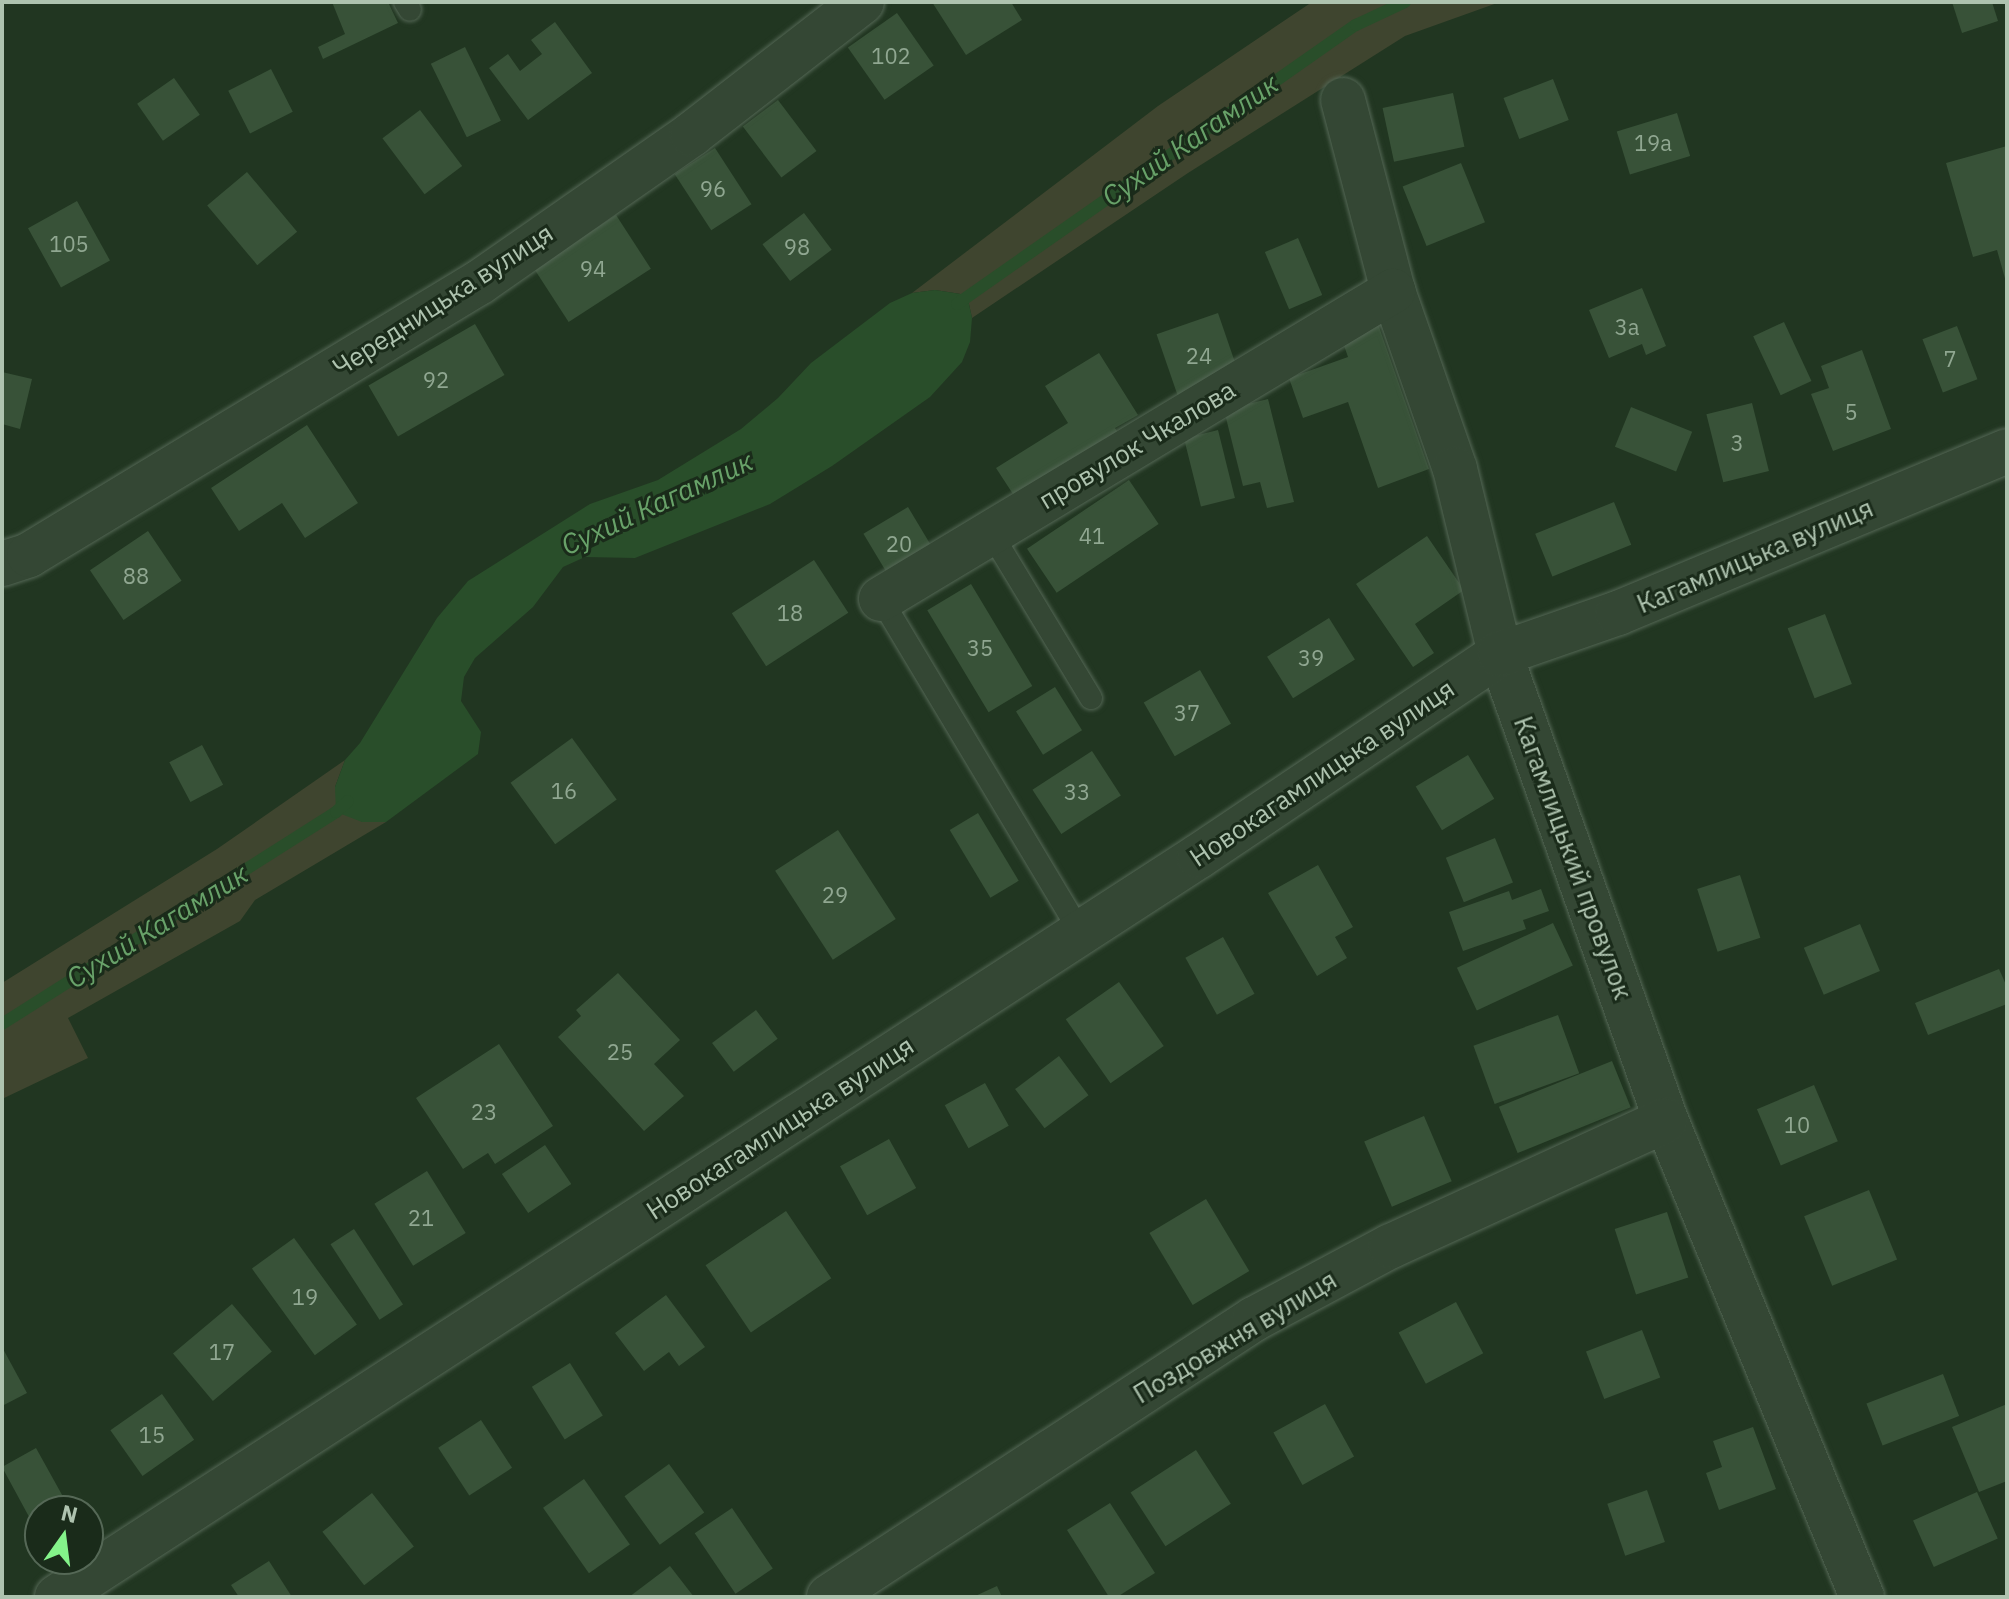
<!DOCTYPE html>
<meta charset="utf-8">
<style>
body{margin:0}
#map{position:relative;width:2009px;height:1599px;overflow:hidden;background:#213621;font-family:"IBM Plex Sans",sans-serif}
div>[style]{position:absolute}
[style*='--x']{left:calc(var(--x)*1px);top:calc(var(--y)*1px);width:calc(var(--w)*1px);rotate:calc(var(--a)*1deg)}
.green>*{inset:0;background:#3f452f}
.water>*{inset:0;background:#294e2a}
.stream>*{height:12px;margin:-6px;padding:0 6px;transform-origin:6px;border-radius:6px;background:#294e2a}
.building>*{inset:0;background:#385238;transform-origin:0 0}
.roads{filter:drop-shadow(0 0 2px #546755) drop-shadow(0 0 2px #546755)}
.service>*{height:22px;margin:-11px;padding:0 11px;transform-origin:11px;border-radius:11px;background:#344734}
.minor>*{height:44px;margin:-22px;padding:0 22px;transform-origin:22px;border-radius:22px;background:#344734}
span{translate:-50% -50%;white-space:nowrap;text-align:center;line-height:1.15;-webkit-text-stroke:6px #1a2b1a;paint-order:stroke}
.number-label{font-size:22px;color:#90a791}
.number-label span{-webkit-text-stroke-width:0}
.street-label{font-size:26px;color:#aec3af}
.water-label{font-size:28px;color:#68a269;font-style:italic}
.frame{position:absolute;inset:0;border:4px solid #aec3af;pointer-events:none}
.north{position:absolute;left:24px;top:1495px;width:80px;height:80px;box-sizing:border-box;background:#1a2b1a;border:2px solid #556856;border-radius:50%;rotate:14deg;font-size:22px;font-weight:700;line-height:32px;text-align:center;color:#aec3af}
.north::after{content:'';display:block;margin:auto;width:28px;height:36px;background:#84f38a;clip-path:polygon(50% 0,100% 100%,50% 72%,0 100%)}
</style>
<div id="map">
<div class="green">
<div style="clip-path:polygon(1312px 2px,1500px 2px,1405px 36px,1188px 173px,972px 318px,967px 295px,935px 290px,912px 293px,1158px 106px)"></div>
<div style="clip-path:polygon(345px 760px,335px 787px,362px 822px,386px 822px,255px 900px,240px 921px,68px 1018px,88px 1058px,2px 1099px,2px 983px,217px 849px)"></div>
</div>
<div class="water">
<div style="clip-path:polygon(935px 290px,967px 295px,972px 318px,970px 342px,962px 362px,930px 397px,832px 466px,770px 504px,635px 558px,585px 557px,563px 567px,533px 607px,475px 658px,464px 677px,461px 701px,481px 732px,478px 754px,386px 822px,362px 822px,336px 812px,335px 787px,345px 760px,360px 743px,437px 618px,468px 581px,590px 504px,658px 480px,741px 429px,778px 398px,811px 363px,890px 303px,912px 293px)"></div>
</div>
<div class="stream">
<div style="--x:957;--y:304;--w:487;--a:-35"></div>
<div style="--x:1356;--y:25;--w:54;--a:-25.1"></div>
<div style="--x:2;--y:1024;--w:396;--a:-32.4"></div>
<div style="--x:336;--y:812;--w:16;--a:-43"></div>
</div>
<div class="building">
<div style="clip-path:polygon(332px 2px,388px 2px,398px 23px,323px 59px,318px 47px,345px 34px)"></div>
<div style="clip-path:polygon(932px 2px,1011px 2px,1022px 20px,966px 55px)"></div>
<div style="clip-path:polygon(1952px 2px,1992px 2px,1998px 21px,1962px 33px)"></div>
<div style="left:897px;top:13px;width:64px;height:60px;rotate:55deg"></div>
<div style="clip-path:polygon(555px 22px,592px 73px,528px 120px,489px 68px,508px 54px,520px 71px,542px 54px,531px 40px)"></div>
<div style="left:465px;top:47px;width:82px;height:38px;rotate:64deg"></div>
<div style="left:271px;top:69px;width:48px;height:48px;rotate:63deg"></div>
<div style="left:174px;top:78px;width:45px;height:45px;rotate:55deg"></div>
<div style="left:1553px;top:79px;width:44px;height:53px;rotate:69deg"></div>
<div style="left:1453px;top:93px;width:55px;height:72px;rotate:78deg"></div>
<div style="left:778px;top:100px;width:64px;height:44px;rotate:53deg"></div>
<div style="left:420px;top:110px;width:70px;height:47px;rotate:53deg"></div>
<div style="left:1677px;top:113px;width:45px;height:63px;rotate:73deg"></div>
<div style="clip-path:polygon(2007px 146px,2007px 281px,2006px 282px,1997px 250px,1973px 257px,1946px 163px)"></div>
<div style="left:715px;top:148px;width:67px;height:48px;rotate:57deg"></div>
<div style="left:1461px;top:163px;width:64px;height:63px;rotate:68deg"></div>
<div style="left:247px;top:172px;width:78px;height:52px;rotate:50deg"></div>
<div style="left:77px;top:201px;width:68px;height:56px;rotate:61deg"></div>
<div style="left:804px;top:213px;width:46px;height:52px;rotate:53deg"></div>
<div style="left:616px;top:215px;width:64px;height:98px;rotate:57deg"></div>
<div style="left:1298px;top:238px;width:62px;height:36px;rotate:67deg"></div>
<div style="clip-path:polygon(1642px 288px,1666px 346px,1646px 355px,1642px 344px,1609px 358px,1589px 310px)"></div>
<div style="left:1218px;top:313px;width:70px;height:65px;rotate:71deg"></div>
<div style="clip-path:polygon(1377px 321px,1429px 469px,1378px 488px,1348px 402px,1303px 418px,1289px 378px,1348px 357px,1340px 334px)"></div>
<div style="left:1784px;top:322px;width:65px;height:34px;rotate:65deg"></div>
<div style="left:475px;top:324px;width:59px;height:123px;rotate:60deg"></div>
<div style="left:1957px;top:326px;width:57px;height:37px;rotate:69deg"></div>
<div style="clip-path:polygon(1862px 350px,1891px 429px,1833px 451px,1811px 394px,1829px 388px,1821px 366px)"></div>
<div style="clip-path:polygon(1099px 353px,1138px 415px,1115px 428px,1127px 447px,1024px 511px,996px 468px,1068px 423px,1045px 386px)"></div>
<div style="clip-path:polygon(2px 372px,32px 379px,20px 429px,2px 424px)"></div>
<div style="clip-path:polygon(1268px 399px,1294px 502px,1267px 508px,1260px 482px,1243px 486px,1224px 410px)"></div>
<div style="left:1752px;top:403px;width:70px;height:47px;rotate:76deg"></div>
<div style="left:1631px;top:407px;width:66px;height:43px;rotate:22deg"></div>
<div style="clip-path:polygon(307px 425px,358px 503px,305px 538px,282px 503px,239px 531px,211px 488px)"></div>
<div style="left:1218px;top:430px;width:70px;height:35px;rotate:76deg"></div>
<div style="left:1129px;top:480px;width:53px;height:123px;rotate:56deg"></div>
<div style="left:1614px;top:502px;width:46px;height:85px;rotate:68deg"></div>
<div style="left:908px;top:507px;width:55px;height:52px;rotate:59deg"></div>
<div style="left:148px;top:531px;width:60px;height:70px;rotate:56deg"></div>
<div style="clip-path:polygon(1427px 536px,1464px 590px,1415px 624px,1434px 653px,1413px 667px,1356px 584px)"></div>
<div style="left:814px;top:560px;width:63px;height:98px;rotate:57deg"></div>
<div style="left:971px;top:584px;width:119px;height:51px;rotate:59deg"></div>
<div style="left:1825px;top:614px;width:75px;height:40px;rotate:69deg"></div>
<div style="left:1329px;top:618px;width:49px;height:73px;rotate:58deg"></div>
<div style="left:1200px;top:670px;width:62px;height:65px;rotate:60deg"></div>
<div style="left:1055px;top:687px;width:51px;height:46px;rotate:58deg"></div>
<div style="left:572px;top:738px;width:76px;height:76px;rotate:54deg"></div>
<div style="left:202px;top:745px;width:45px;height:37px;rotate:62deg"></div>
<div style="left:1092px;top:751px;width:53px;height:71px;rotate:57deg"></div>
<div style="left:1468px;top:755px;width:51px;height:61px;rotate:59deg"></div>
<div style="left:978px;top:813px;width:79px;height:33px;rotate:59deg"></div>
<div style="left:838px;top:830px;width:106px;height:75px;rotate:57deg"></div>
<div style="left:1495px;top:838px;width:48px;height:53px;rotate:68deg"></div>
<div style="clip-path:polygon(1318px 865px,1353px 927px,1335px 937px,1347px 958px,1317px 976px,1268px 893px)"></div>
<div style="left:1740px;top:875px;width:66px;height:45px;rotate:72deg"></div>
<div style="clip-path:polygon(1541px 889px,1549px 911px,1523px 920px,1526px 929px,1463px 951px,1449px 912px,1509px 891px,1512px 900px)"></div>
<div style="left:1553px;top:923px;width:47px;height:106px;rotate:65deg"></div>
<div style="left:1860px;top:924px;width:51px;height:61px;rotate:67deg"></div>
<div style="left:1223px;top:937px;width:65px;height:43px;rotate:61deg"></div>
<div style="clip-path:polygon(1999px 969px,2007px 987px,2007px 1004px,1928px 1035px,1915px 1003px)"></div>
<div style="clip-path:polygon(618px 973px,680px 1040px,654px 1064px,684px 1096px,644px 1131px,558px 1037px,581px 1016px,576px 1010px)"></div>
<div style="left:1119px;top:982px;width:78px;height:65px;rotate:55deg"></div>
<div style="left:756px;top:1010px;width:36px;height:55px;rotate:53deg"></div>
<div style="left:1558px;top:1015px;width:62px;height:90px;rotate:70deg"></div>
<div style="clip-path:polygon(499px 1044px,553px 1126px,495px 1164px,488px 1153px,463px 1169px,416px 1098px)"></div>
<div style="left:1059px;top:1056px;width:49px;height:55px;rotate:53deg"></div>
<div style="left:1612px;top:1061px;width:50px;height:122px;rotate:68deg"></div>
<div style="left:985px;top:1083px;width:49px;height:46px;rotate:61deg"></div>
<div style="left:1814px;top:1085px;width:61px;height:62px;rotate:67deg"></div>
<div style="left:1424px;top:1116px;width:71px;height:65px;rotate:67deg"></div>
<div style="left:889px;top:1139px;width:56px;height:56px;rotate:61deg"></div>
<div style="left:545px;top:1145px;width:47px;height:52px;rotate:56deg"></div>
<div style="left:427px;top:1171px;width:73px;height:62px;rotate:58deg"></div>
<div style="left:1869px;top:1190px;width:75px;height:70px;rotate:68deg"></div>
<div style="left:1206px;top:1199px;width:84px;height:66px;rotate:59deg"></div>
<div style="left:786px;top:1211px;width:81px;height:97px;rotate:56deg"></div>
<div style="left:1667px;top:1212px;width:69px;height:55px;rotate:72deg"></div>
<div style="left:354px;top:1229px;width:90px;height:28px;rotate:57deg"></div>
<div style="left:294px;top:1238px;width:107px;height:52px;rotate:54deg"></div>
<div style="clip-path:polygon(666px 1295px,705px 1347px,679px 1366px,669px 1352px,644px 1371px,615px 1333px)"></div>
<div style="left:1456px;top:1302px;width:58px;height:65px;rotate:62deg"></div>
<div style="left:232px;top:1304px;width:62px;height:77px;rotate:50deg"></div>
<div style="left:1642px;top:1330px;width:51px;height:60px;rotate:69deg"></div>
<div style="clip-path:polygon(2px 1347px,27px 1393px,2px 1406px)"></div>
<div style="left:570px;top:1363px;width:62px;height:45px;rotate:58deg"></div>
<div style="left:1943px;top:1374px;width:45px;height:82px;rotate:69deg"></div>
<div style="left:162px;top:1394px;width:56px;height:63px;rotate:55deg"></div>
<div style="left:1325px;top:1404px;width:60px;height:59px;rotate:61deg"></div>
<div style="clip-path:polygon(2007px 1404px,2007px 1481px,1979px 1492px,1952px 1427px)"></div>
<div style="left:481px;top:1420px;width:57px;height:51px;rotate:57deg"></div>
<div style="clip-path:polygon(1753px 1427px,1776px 1489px,1719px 1510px,1706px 1473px,1722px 1467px,1713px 1441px)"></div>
<div style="clip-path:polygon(36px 1448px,71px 1511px,40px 1511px,40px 1537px,2px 1467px)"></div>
<div style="left:1196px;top:1450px;width:64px;height:78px;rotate:57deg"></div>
<div style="left:669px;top:1464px;width:60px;height:55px;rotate:54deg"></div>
<div style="left:584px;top:1479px;width:80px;height:50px;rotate:55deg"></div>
<div style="left:1647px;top:1490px;width:55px;height:42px;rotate:71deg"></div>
<div style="left:1977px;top:1492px;width:51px;height:70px;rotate:66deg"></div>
<div style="left:372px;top:1493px;width:68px;height:63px;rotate:52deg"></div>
<div style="clip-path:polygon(1110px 1503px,1155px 1573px,1117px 1597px,1109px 1597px,1067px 1530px)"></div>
<div style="left:732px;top:1508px;width:73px;height:45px;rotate:56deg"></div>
<div style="clip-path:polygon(269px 1561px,292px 1597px,239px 1597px,231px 1585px)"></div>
<div style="clip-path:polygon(670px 1566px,694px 1597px,629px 1597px)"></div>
<div style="clip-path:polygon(997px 1586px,1002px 1597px,973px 1597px)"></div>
</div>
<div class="roads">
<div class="service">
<div style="--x:405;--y:2;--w:9;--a:58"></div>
<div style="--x:991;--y:533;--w:193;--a:58.8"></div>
<div style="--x:881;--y:599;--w:389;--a:59.1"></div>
</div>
<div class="minor">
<div style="--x:1343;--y:100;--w:197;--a:75.3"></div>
<div style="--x:1393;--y:291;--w:188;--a:70.8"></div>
<div style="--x:1455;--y:469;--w:190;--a:76.3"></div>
<div style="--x:1500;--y:654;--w:495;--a:70.4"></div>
<div style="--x:1666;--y:1120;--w:516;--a:67.66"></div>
<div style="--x:2;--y:564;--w:28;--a:-18"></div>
<div style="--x:29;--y:555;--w:527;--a:-31.19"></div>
<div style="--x:480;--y:282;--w:259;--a:-34.9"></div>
<div style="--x:692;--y:134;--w:215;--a:-37.8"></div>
<div style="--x:881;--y:599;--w:598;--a:-31.03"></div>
<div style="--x:57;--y:1597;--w:1361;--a:-32.98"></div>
<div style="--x:1199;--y:856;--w:362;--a:-33.9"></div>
<div style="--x:1500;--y:654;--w:125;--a:-19.2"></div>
<div style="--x:1618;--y:613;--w:421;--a:-22.6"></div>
<div style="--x:829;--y:1597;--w:508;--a:-33.19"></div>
<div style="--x:1254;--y:1319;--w:155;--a:-28.1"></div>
<div style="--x:1391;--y:1246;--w:302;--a:-24.6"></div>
</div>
</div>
<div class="number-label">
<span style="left:891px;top:56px">102</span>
<span style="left:1653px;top:143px">19а</span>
<span style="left:713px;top:189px">96</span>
<span style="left:69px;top:244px">105</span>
<span style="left:797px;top:247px">98</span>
<span style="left:593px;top:269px">94</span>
<span style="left:1627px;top:327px">3а</span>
<span style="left:1199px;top:356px">24</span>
<span style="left:1950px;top:359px">7</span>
<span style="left:436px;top:380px">92</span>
<span style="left:1851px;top:412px">5</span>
<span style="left:1737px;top:443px">3</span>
<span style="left:1092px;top:536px">41</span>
<span style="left:899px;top:544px">20</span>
<span style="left:136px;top:576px">88</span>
<span style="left:790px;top:613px">18</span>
<span style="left:980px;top:648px">35</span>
<span style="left:1311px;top:658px">39</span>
<span style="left:1187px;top:713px">37</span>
<span style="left:564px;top:791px">16</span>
<span style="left:1077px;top:792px">33</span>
<span style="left:835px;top:895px">29</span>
<span style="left:620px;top:1052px">25</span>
<span style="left:484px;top:1112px">23</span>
<span style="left:1797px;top:1125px">10</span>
<span style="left:421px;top:1218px">21</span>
<span style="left:305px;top:1297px">19</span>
<span style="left:222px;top:1352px">17</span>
<span style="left:152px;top:1435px">15</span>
</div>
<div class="street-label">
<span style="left:443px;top:300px;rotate:-33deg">Чередницька вулиця</span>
<span style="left:1137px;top:445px;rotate:-31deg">провулок Чкалова</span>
<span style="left:1755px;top:556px;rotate:-23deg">Кагамлицька вулиця</span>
<span style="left:1322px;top:773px;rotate:-34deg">Новокагамлицька вулиця</span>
<span style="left:1573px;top:858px;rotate:70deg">Кагамлицький провулок</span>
<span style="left:780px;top:1128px;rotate:-33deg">Новокагамлицька вулиця</span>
<span style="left:1235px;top:1337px;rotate:-31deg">Поздовжня вулиця</span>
</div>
<div class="water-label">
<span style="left:1190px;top:140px;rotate:-35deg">Сухий Кагамлик</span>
<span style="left:657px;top:503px;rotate:-25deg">Сухий Кагамлик</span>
<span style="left:157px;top:926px;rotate:-32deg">Сухий Кагамлик</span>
</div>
<div class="frame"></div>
<div class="north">N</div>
</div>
